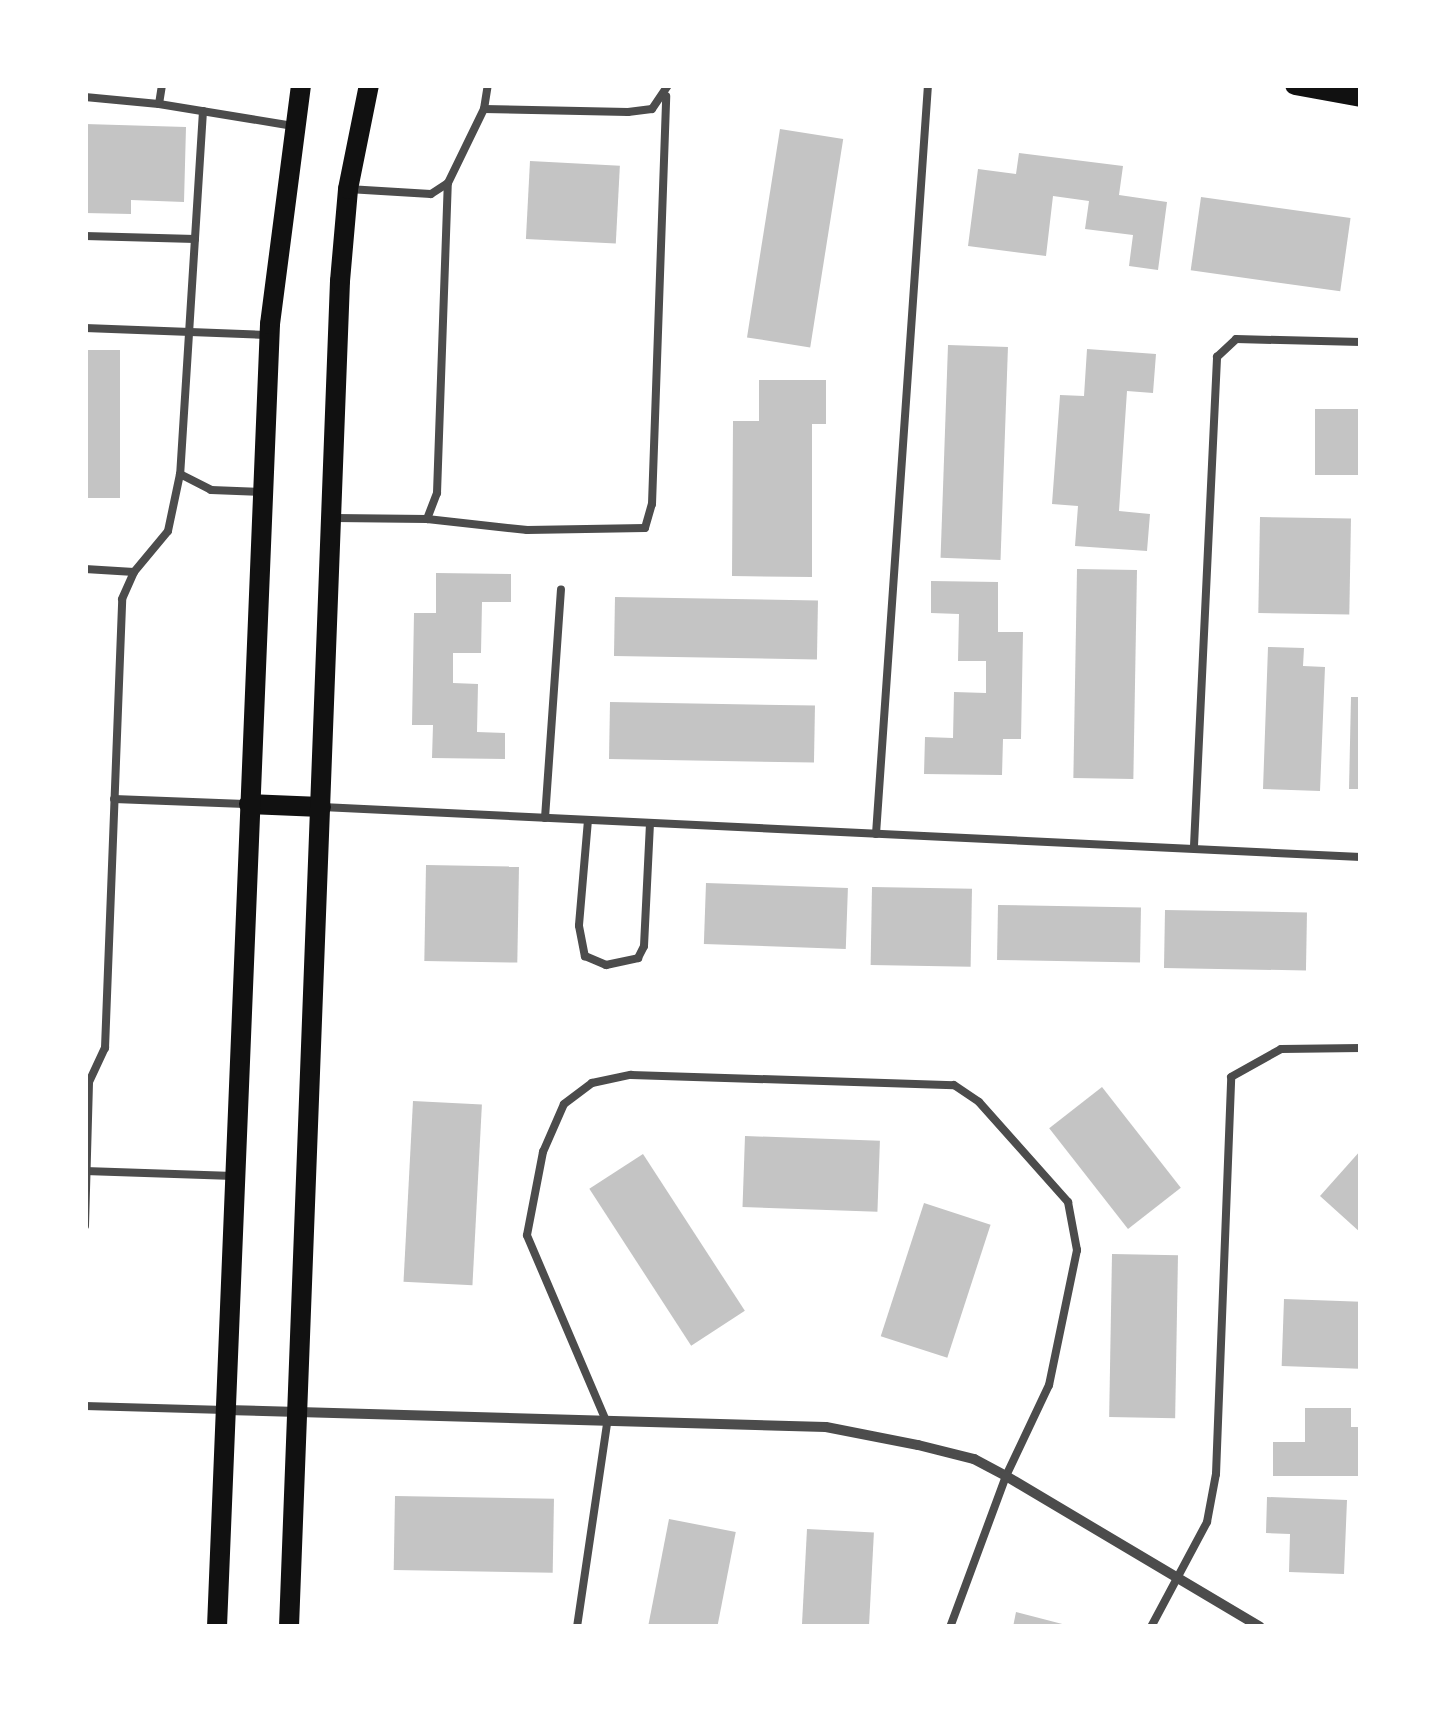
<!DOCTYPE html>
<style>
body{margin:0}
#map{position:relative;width:1446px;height:1712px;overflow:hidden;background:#fff;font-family:"Roboto Condensed",sans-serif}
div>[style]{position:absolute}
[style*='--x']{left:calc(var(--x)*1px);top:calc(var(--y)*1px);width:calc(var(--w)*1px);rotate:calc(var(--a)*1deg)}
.building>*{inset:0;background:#c4c4c4;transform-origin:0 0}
.service>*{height:8px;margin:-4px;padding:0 4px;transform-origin:4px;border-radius:4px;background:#4c4c4c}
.minor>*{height:10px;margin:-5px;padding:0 5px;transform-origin:5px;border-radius:5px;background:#4c4c4c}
.secondary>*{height:20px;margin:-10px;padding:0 10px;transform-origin:10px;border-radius:10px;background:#111}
span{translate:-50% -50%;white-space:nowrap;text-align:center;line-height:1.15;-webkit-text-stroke:8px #fff;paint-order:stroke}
.frame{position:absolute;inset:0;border:88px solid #fff;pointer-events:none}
</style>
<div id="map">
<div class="building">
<div style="clip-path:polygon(85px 124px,186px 127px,184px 202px,131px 200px,131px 214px,85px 213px)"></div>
<div style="left:780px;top:129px;width:64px;height:211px;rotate:9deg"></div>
<div style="clip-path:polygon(1019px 153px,1123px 166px,1119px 195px,1167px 202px,1158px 270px,1129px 266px,1133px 235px,1085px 229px,1089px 201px,1053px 196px,1046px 256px,968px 246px,978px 169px,1016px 174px)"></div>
<div style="left:530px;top:161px;width:90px;height:78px;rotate:3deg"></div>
<div style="left:1201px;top:197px;width:151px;height:74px;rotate:8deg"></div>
<div style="left:948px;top:345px;width:60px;height:213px;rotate:2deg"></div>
<div style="clip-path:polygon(1087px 349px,1156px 354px,1153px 393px,1127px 391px,1119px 511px,1150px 514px,1147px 551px,1075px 546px,1078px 506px,1052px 504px,1060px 395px,1084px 396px)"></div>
<div style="left:85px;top:350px;width:35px;height:148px"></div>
<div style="clip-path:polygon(759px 380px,826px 380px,826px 424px,812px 424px,812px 577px,732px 576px,733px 421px,759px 421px)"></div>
<div style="left:1315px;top:409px;width:46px;height:66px"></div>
<div style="left:1260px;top:517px;width:91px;height:96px;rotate:1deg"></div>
<div style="left:1077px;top:569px;width:60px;height:209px;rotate:1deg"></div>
<div style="clip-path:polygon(436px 573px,511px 574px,511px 602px,482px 602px,481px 653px,453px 653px,453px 683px,478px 684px,477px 732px,505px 733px,505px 759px,432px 758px,433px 725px,412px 725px,414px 613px,436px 613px)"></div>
<div style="clip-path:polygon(931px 581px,998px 582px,998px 632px,1023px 632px,1021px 739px,1003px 739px,1002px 775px,924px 774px,925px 737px,953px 738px,954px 692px,986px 693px,986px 661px,958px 661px,959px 614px,931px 613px)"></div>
<div style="left:615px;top:597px;width:203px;height:59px;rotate:1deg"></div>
<div style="clip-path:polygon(1268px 647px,1304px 648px,1303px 666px,1325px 667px,1320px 791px,1263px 789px)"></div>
<div style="clip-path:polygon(1351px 697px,1361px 697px,1361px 789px,1349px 789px)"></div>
<div style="left:610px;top:702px;width:205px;height:57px;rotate:1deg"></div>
<div style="left:426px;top:865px;width:93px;height:96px;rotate:1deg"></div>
<div style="left:706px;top:883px;width:142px;height:61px;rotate:2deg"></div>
<div style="left:872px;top:887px;width:100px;height:78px;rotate:1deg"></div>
<div style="left:998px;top:905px;width:143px;height:55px;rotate:1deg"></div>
<div style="left:1165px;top:910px;width:142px;height:58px;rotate:1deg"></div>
<div style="left:1102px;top:1087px;width:128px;height:67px;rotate:52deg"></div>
<div style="left:413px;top:1101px;width:69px;height:181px;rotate:3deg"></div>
<div style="left:745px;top:1136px;width:135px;height:71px;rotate:2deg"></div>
<div style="clip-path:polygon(1361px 1150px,1361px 1233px,1320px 1196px)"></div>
<div style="left:643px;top:1154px;width:187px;height:64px;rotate:57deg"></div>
<div style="left:924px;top:1203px;width:70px;height:140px;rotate:18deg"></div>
<div style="left:1112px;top:1254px;width:66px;height:163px;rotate:1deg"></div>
<div style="left:1284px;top:1299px;width:77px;height:67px;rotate:2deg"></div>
<div style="clip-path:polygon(1305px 1408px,1351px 1408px,1351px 1427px,1361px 1427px,1361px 1476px,1273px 1476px,1273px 1442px,1305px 1442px)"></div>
<div style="left:395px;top:1496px;width:159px;height:74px;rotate:1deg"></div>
<div style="clip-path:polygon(1267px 1497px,1347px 1500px,1344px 1574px,1289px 1572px,1290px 1534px,1266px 1533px)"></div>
<div style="left:669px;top:1519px;width:68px;height:110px;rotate:11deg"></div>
<div style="left:807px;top:1529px;width:67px;height:98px;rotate:3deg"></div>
<div style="clip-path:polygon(1016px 1612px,1070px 1626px,1070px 1627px,1013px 1627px)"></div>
</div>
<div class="service">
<div style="--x:162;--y:85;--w:19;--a:99"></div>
<div style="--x:159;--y:104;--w:136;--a:9.3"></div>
<div style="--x:85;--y:97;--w:74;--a:5.4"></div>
<div style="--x:484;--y:109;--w:144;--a:1.2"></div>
<div style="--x:628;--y:112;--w:24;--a:-7"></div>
<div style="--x:652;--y:109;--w:29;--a:-56"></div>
<div style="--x:203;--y:111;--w:364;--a:93.6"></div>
<div style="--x:180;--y:474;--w:35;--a:27"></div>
<div style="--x:211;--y:490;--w:51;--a:2.2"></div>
<div style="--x:348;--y:189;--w:83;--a:3.4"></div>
<div style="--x:431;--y:194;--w:20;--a:-33"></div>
<div style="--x:448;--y:183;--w:82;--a:-64.1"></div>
<div style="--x:484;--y:109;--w:24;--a:-81"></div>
<div style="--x:85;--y:236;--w:110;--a:1.6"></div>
<div style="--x:85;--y:328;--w:180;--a:2.2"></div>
<div style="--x:335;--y:518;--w:92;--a:0.6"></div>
<div style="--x:427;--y:519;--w:28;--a:-69"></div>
<div style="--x:437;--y:493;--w:310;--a:-88"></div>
<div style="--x:427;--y:519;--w:101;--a:6.3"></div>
<div style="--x:527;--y:530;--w:118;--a:-1"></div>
<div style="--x:645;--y:528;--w:25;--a:-74"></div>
<div style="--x:652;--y:504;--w:408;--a:-88"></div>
<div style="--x:85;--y:569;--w:49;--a:3.5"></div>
<div style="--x:114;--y:799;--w:131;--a:2.2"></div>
<div style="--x:322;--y:807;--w:1040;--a:2.76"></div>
<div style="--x:545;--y:818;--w:229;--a:-86"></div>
<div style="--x:588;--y:820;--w:106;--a:94.9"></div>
<div style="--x:579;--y:926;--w:31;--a:79"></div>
<div style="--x:585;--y:956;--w:23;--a:23"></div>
<div style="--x:606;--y:965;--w:33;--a:-12"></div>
<div style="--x:638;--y:958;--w:13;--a:-63"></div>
<div style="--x:644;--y:946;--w:123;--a:-87.2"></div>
<div style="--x:876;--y:834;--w:751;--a:-86.03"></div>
<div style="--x:1194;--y:846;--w:490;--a:-87.3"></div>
<div style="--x:1217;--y:357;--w:26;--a:-43"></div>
<div style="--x:1236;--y:339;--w:125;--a:1.4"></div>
<div style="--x:85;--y:1171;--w:149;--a:1.9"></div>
<div style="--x:85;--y:1226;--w:144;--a:-88.4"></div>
<div style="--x:89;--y:1082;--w:38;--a:-65"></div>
<div style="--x:105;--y:1048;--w:449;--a:-87.8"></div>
<div style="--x:122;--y:599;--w:30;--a:-66"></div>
<div style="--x:134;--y:572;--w:53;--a:-50.3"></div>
<div style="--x:168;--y:531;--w:58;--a:-78.1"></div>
<div style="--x:85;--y:1406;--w:140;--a:1.6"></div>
<div style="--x:577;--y:1627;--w:206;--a:-81.6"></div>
<div style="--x:607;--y:1423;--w:204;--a:-113.1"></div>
<div style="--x:527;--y:1235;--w:85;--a:-79.1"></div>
<div style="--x:543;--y:1152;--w:52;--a:-66.4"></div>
<div style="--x:564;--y:1104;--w:35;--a:-37"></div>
<div style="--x:592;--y:1083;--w:40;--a:-12"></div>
<div style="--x:631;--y:1075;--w:323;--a:1.8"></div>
<div style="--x:954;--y:1085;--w:30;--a:34"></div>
<div style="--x:979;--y:1102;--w:134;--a:48.3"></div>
<div style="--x:1068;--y:1202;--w:49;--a:79.4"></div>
<div style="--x:1077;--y:1250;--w:138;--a:101.7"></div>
<div style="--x:1049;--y:1385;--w:101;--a:115.3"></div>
<div style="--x:1006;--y:1476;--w:161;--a:110.3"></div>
<div style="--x:1151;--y:1627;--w:119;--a:-61.9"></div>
<div style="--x:1207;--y:1522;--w:49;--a:-79.4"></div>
<div style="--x:1216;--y:1474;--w:397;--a:-87.8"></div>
<div style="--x:1231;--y:1077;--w:57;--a:-29.2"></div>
<div style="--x:1281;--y:1049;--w:80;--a:-0.7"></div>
</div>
<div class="minor">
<div style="--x:226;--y:1410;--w:600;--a:1.62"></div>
<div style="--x:826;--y:1427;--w:94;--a:11.1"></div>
<div style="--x:918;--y:1445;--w:58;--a:14"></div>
<div style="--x:974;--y:1459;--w:36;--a:28"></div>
<div style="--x:1006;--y:1476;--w:295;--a:30.7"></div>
</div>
<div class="secondary">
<div style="--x:1295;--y:85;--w:67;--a:10.3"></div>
<div style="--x:249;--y:804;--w:72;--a:2.4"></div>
<div style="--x:217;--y:1627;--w:1304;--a:-87.67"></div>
<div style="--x:270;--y:324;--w:241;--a:-82.6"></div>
<div style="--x:289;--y:1627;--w:1347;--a:-87.83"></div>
<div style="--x:340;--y:281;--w:92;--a:-85"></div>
<div style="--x:348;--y:189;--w:106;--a:-78.6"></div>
</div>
<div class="frame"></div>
</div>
